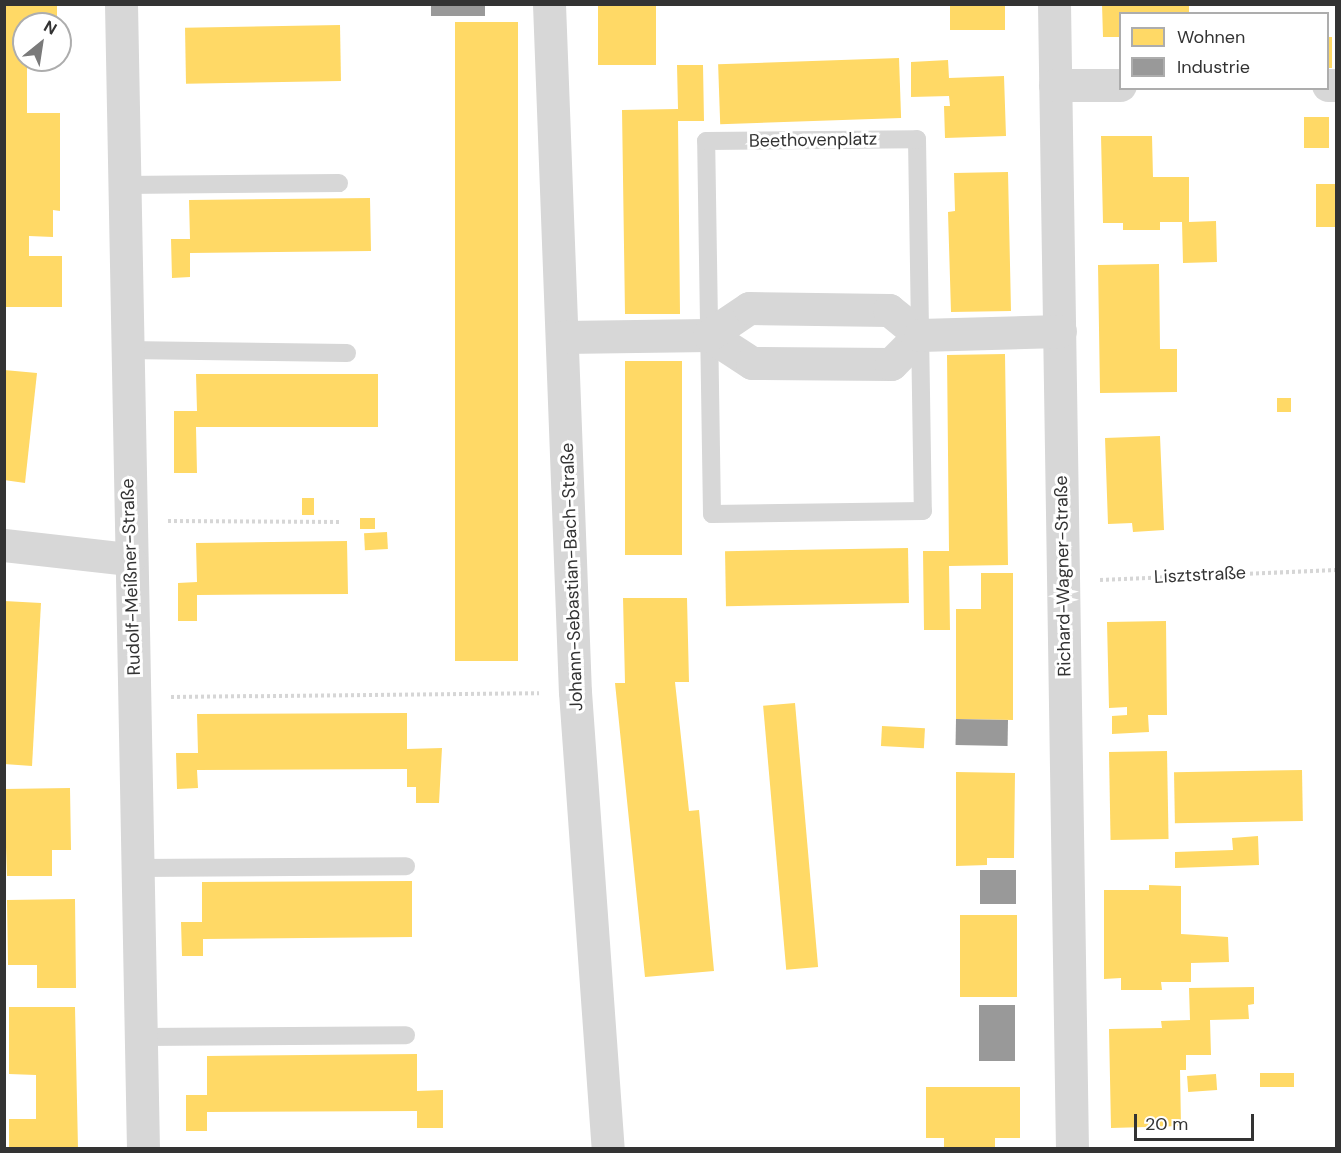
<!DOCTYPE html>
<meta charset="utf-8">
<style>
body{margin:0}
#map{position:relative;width:1341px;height:1153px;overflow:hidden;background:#fff;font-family:"DM Sans",sans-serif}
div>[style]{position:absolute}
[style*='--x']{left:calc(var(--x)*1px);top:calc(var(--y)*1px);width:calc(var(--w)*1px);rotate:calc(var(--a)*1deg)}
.homes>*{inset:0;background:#ffd966;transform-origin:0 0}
.industry>*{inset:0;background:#999;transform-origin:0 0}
.path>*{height:4px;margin-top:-2px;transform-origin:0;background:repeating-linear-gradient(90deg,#d6d6d6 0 3px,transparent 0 6px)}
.lane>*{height:18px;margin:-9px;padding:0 9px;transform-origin:9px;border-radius:9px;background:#d7d7d7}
.street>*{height:33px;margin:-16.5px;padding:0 16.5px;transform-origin:16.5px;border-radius:16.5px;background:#d7d7d7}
span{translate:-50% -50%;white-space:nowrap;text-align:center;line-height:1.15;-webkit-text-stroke:6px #fff;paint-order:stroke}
.street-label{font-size:18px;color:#333}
.frame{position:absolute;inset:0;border:6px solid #333;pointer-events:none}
.legend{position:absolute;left:1119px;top:12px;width:210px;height:78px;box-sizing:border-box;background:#fff;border:2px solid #adadad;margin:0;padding:8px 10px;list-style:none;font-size:18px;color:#333}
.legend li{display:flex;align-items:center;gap:12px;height:30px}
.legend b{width:30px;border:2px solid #adadad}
.north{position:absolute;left:12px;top:12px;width:60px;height:60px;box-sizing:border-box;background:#fff;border:2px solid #adadad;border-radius:50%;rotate:30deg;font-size:16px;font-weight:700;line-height:24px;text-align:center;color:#333}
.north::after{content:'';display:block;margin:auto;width:21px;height:27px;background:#7a7a7a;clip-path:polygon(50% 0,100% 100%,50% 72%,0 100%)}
.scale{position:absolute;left:1134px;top:1114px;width:120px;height:27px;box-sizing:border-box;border:3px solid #333;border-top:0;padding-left:8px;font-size:18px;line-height:21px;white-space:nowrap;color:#333;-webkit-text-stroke:4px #fff;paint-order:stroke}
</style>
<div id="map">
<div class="homes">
<div style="clip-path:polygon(4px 4px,57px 4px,57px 24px,24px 24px,24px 60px,57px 60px,57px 67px,27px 67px,27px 113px,60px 113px,60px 211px,53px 210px,53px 237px,29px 236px,29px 256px,62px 256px,62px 307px,4px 307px)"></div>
<div style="left:598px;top:4px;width:58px;height:61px"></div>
<div style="left:950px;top:4px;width:55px;height:26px"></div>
<div style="clip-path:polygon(1102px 4px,1189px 4px,1189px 14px,1120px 14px,1120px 37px,1103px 37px)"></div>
<div style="left:455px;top:22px;width:63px;height:639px"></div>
<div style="left:340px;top:25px;width:56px;height:155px;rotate:89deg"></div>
<div style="left:1328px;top:37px;width:4px;height:31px"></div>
<div style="left:899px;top:58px;width:60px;height:181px;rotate:88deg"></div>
<div style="clip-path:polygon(948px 60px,949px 78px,1004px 76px,1006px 136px,945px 138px,944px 106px,950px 106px,949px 96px,911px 97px,911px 62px)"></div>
<div style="clip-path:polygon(677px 65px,703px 65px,704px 121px,678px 121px,680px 314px,625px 314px,622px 110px,678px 109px)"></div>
<div style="left:1304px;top:117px;width:25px;height:31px"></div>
<div style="clip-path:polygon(1101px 136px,1152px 136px,1153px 177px,1189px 177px,1189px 222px,1216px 221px,1217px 262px,1183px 263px,1182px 222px,1160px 222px,1160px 230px,1123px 230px,1123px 223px,1103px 223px)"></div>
<div style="clip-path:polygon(1008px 172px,1011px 311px,951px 312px,948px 212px,955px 211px,954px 173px)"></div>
<div style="left:1316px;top:184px;width:20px;height:43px"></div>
<div style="clip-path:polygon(370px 198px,371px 251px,190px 253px,190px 277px,172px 278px,171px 239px,190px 239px,189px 200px)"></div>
<div style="clip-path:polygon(1159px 264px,1160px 349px,1177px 349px,1177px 392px,1100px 393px,1098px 265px)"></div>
<div style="clip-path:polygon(1005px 354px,1008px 565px,949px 566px,950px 630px,924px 630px,923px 551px,949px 551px,947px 355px)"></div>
<div style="left:625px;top:361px;width:57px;height:194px"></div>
<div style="clip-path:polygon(4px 370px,37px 373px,25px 483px,4px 480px)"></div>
<div style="clip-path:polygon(196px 374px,378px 374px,378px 427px,196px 427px,197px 473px,174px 473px,174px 411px,197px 411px)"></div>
<div style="left:1277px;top:398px;width:14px;height:14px"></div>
<div style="clip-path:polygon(1160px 436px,1164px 530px,1133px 532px,1132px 523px,1108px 524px,1105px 438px)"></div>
<div style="left:314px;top:498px;width:17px;height:12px;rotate:90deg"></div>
<div style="left:360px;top:518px;width:15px;height:11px"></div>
<div style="left:387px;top:532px;width:17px;height:23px;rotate:87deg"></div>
<div style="clip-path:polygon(347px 541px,348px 594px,197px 595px,197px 621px,178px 621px,178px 583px,197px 582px,196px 543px)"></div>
<div style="left:908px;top:548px;width:55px;height:183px;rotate:89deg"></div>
<div style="clip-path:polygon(981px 573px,1013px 573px,1013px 720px,956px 719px,956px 609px,981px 609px)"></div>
<div style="clip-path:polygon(623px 598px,687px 598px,689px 682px,675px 682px,689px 811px,699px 810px,714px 971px,645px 977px,615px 683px,625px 683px)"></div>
<div style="clip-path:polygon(4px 601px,41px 603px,32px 766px,4px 764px)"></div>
<div style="clip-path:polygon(1166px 621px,1167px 715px,1148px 715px,1149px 732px,1112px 734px,1112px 716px,1127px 715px,1127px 707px,1109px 708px,1107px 622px)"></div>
<div style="left:795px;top:703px;width:265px;height:32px;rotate:85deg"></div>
<div style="clip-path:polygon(407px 713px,407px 749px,442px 748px,439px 803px,416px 803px,416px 787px,407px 787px,407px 769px,197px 770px,198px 788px,177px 789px,176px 753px,198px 753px,197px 714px)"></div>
<div style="left:882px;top:726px;width:43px;height:20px;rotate:3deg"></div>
<div style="left:1167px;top:751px;width:88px;height:58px;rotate:89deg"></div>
<div style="left:1302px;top:770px;width:51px;height:128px;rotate:89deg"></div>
<div style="clip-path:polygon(956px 772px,1015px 773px,1014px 858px,987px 858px,987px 865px,956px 866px)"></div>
<div style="clip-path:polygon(70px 788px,71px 850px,52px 850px,52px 876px,7px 876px,4px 789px)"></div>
<div style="clip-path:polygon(1258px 836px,1259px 865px,1175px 868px,1175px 852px,1233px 850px,1232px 838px)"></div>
<div style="clip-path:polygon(412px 881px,412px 937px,203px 939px,203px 956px,182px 956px,181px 922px,202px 922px,202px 882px)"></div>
<div style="clip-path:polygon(1149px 885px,1181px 886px,1181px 934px,1228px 937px,1229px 962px,1191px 963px,1191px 982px,1161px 982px,1162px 990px,1121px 990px,1121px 978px,1104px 979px,1104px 890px,1149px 890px)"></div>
<div style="clip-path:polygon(75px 899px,76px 988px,37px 988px,37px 965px,8px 965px,7px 900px)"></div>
<div style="left:960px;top:915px;width:57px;height:82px"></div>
<div style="clip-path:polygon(1254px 987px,1254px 1004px,1248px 1005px,1249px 1019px,1210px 1020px,1211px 1055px,1186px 1055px,1186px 1070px,1180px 1070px,1181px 1126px,1111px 1128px,1109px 1029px,1162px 1028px,1161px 1021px,1190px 1020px,1189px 988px)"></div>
<div style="clip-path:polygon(9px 1007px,75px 1007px,78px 1148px,9px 1148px,9px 1119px,36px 1119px,36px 1075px,9px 1074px)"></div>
<div style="clip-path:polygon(417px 1054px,417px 1091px,443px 1090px,443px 1128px,417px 1128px,417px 1111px,207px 1112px,207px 1131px,186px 1131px,186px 1095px,207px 1095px,207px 1056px)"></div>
<div style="left:1294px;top:1073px;width:14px;height:34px;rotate:90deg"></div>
<div style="left:1216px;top:1074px;width:16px;height:29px;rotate:86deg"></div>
<div style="clip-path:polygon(926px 1087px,1020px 1087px,1020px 1138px,995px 1138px,995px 1148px,944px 1148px,944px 1138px,926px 1138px)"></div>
</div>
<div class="industry">
<div style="left:431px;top:4px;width:54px;height:12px"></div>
<div style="left:956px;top:719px;width:52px;height:26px;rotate:1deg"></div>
<div style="left:1016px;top:870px;width:34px;height:36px;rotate:90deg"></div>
<div style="left:979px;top:1005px;width:36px;height:56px"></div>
</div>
<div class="path">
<div style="--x:168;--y:521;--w:172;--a:0.3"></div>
<div style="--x:1100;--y:580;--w:236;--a:-2.4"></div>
<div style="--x:171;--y:697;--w:368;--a:-0.6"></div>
</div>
<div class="lane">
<div style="--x:917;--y:139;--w:372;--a:89.1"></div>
<div style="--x:923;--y:511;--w:211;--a:179.2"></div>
<div style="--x:712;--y:514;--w:373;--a:-90.9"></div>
<div style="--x:706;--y:141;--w:211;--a:-0.5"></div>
<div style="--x:123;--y:185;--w:216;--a:-0.5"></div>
<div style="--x:126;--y:350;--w:221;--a:0.8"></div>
<div style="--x:138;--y:868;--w:268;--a:-0.4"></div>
<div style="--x:141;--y:1037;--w:265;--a:-0.4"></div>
</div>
<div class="street">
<div style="--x:121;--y:4;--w:1144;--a:88.9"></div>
<div style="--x:549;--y:4;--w:688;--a:87.84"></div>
<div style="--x:575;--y:692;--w:457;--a:85.9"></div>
<div style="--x:1054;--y:4;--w:1144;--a:89.1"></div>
<div style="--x:1055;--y:85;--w:65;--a:0"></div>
<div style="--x:1328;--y:85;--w:8;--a:0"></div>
<div style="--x:709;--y:335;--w:51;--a:33.1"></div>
<div style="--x:752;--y:363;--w:139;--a:0.4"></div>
<div style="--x:891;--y:364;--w:41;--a:-45"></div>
<div style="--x:563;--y:337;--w:146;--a:-0.8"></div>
<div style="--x:709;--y:335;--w:48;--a:-34"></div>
<div style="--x:749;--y:308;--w:140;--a:0.8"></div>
<div style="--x:889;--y:310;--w:40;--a:39"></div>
<div style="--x:920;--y:335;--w:140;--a:-1.6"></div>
<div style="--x:4;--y:545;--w:126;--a:6.4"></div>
</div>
<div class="street-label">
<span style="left:813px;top:140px;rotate:-1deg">Beethovenplatz</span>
<span style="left:1200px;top:575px;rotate:-3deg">Lisztstraße</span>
<span style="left:1063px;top:576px;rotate:-91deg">Richard-Wagner-Straße</span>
<span style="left:131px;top:577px;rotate:-92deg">Rudolf-Meißner-Straße</span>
<span style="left:572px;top:577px;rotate:-92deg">Johann-Sebastian-Bach-Straße</span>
</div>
<div class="frame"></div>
<ul class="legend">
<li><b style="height:16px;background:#ffd966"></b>Wohnen</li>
<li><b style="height:16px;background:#999"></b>Industrie</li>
</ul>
<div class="north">N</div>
<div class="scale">20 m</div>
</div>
